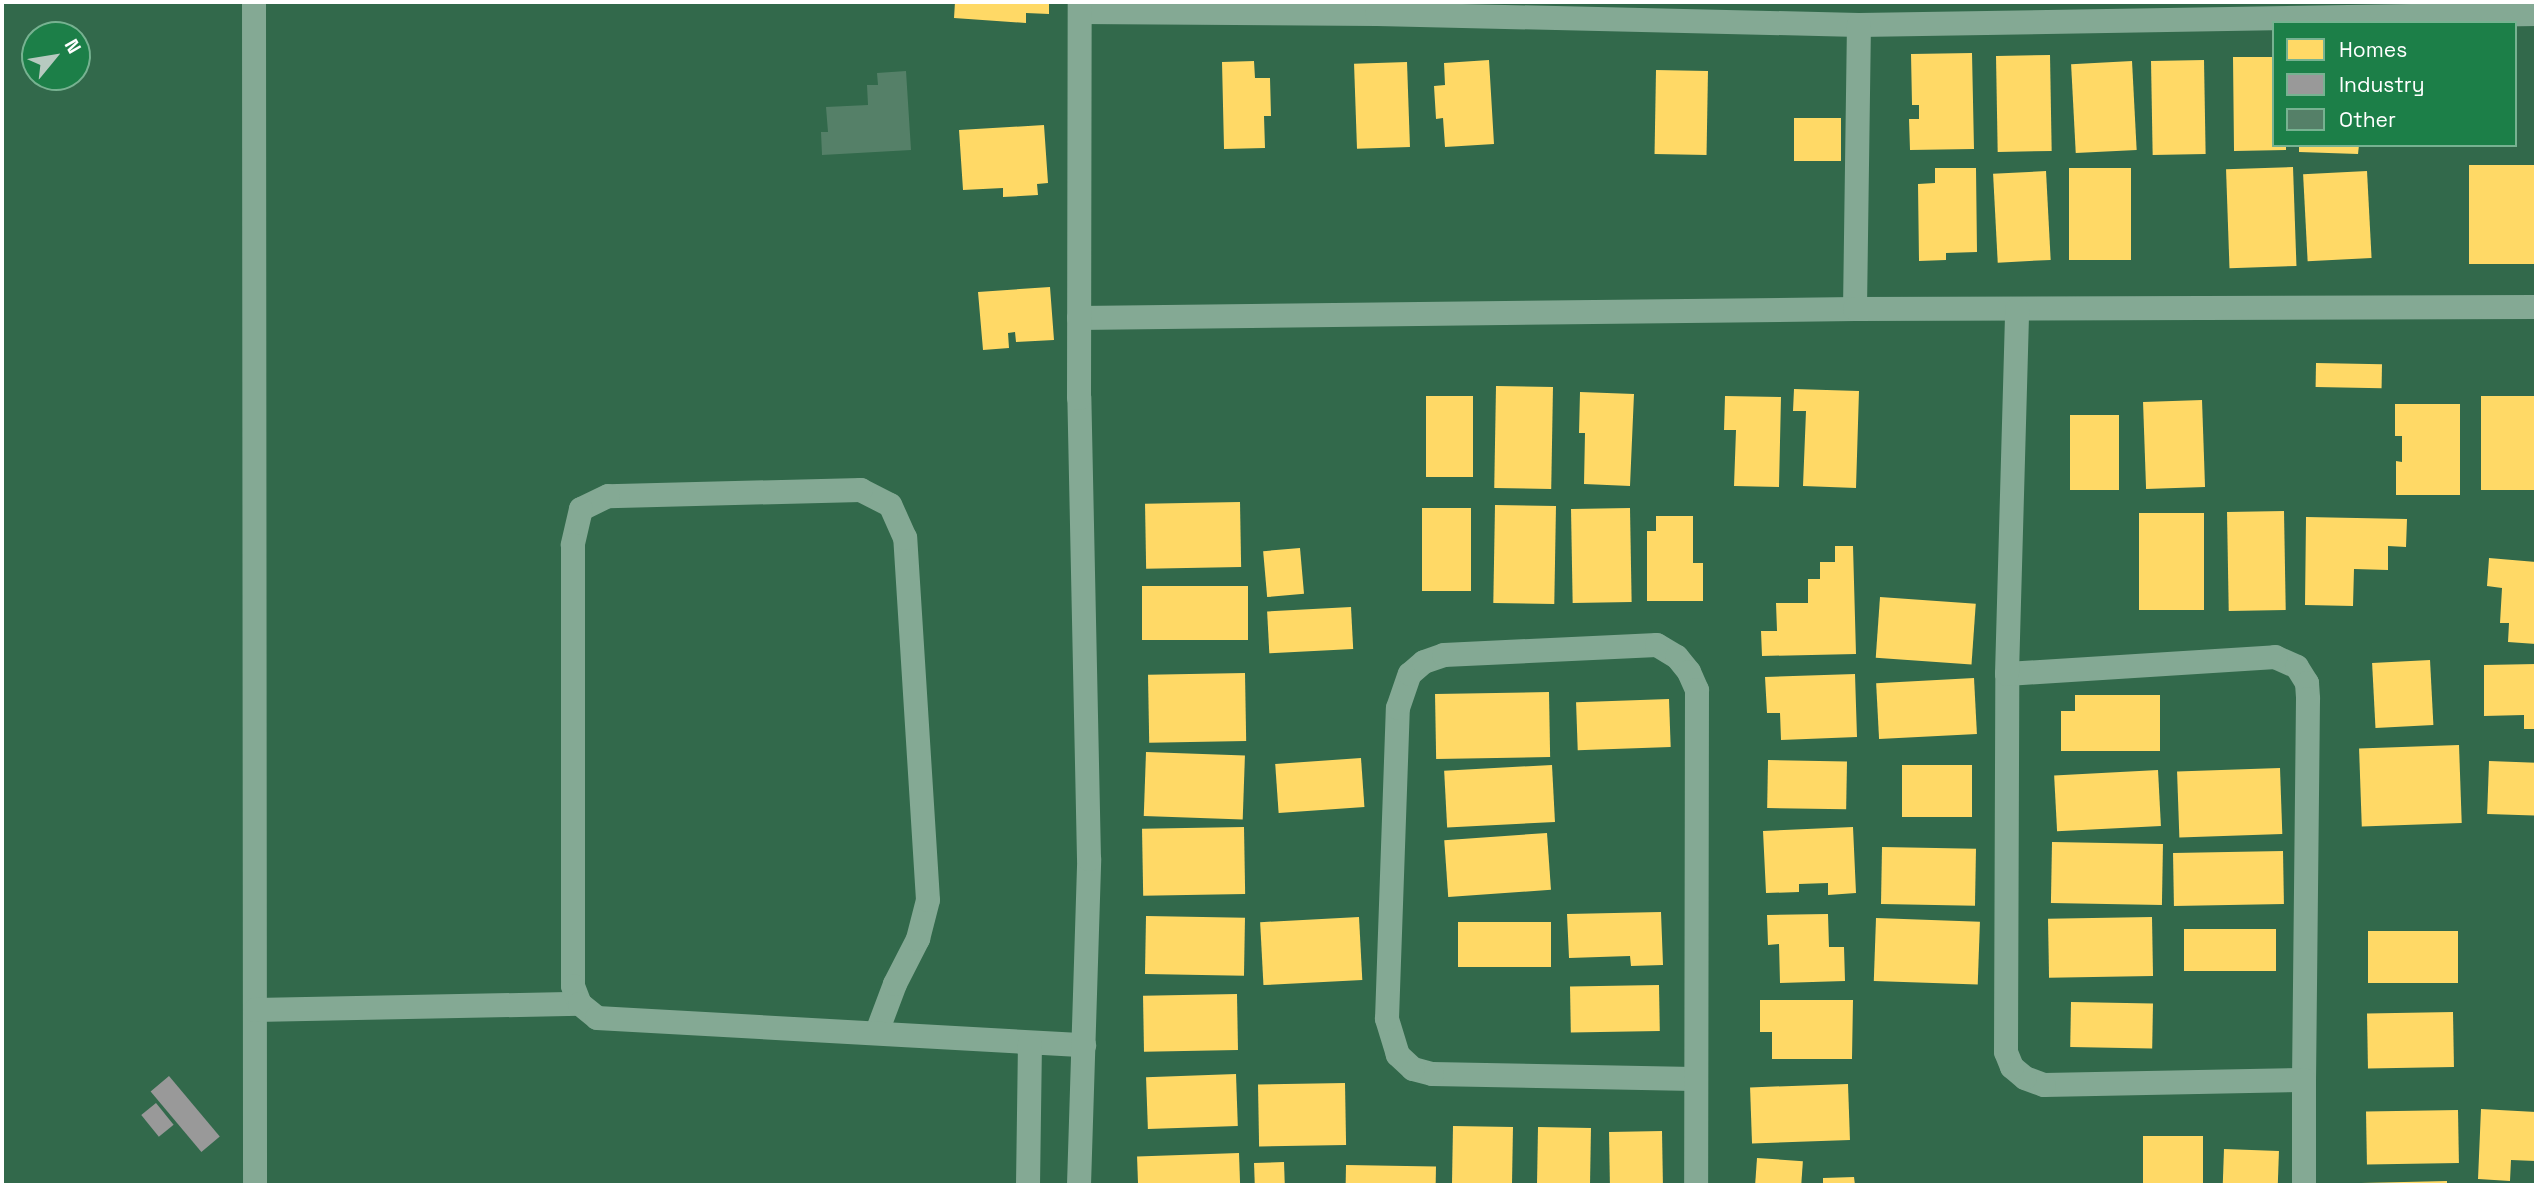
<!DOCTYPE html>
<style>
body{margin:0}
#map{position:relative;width:2538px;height:1187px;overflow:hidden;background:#32694b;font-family:"Space Grotesk",sans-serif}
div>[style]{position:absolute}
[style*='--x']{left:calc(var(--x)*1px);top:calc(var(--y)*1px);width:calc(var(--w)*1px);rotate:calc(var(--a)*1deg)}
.homes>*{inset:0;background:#ffd966;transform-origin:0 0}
.industry>*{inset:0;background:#999;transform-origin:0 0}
.building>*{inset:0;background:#558068}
.street>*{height:24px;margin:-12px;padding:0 12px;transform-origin:12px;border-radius:12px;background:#84a994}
span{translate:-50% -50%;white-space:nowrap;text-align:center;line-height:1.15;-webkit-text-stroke:7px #1c7f48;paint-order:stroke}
.frame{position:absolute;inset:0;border:4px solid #fff;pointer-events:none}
.legend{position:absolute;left:2272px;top:21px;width:245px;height:126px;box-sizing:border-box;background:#1c7f48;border:2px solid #77b291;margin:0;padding:9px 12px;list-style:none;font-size:21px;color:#fff}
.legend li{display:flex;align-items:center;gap:14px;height:35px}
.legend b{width:35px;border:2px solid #77b291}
.north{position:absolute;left:21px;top:21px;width:70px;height:70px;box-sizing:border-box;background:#1c7f48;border:2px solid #77b291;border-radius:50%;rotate:60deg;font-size:19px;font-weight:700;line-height:28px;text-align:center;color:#fff}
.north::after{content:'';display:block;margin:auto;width:24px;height:32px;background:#b7cac0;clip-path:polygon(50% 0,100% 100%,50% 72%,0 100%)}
</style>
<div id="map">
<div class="homes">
<div style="clip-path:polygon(955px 2px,1049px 2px,1049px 14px,1026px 13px,1026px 23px,954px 18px)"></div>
<div style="clip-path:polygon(1972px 53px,1974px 149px,1910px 150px,1909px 119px,1919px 119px,1919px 105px,1912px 105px,1911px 54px)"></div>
<div style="left:2050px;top:55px;width:96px;height:54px;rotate:89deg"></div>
<div style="clip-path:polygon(2233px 57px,2274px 57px,2274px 145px,2286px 145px,2286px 150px,2234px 151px)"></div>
<div style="clip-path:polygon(1489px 60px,1494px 144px,1445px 147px,1443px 118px,1436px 119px,1434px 86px,1445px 85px,1444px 63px)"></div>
<div style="left:2204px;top:60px;width:94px;height:53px;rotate:89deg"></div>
<div style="clip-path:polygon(1254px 61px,1255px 78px,1270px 78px,1271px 116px,1264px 116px,1265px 148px,1224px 149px,1222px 62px)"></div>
<div style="left:2132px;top:61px;width:89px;height:61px;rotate:87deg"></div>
<div style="left:1407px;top:62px;width:85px;height:53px;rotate:88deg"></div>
<div style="left:1656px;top:70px;width:52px;height:84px;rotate:1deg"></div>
<div style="left:1794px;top:118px;width:47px;height:43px"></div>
<div style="clip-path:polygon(1044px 125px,1048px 183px,1037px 184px,1038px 195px,1003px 197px,1003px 188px,963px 190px,959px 130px)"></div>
<div style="clip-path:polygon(2299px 145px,2359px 145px,2358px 154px,2299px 152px)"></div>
<div style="left:2536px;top:165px;width:99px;height:67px;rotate:90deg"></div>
<div style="left:2293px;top:167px;width:99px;height:67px;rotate:88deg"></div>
<div style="clip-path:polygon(1935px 168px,1976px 168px,1977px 252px,1946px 253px,1946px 260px,1919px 261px,1918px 184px,1935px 183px)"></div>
<div style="left:2131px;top:168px;width:92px;height:62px;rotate:90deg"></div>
<div style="left:2046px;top:171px;width:89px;height:53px;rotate:87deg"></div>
<div style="left:2367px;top:171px;width:87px;height:64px;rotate:87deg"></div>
<div style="clip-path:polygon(1050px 287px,1054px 340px,1016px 342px,1015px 332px,1008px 333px,1009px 348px,983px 350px,978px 292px)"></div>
<div style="left:2316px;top:363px;width:66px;height:24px;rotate:1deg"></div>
<div style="left:1496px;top:386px;width:57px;height:102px;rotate:1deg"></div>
<div style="clip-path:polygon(1794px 389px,1859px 391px,1856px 488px,1803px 486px,1806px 411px,1793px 411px)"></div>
<div style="clip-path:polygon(1580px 392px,1634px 394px,1630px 486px,1584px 484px,1585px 433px,1579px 433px)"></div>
<div style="left:1426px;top:396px;width:47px;height:81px"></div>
<div style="clip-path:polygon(1725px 396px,1781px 397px,1779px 487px,1734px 486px,1736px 430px,1724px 430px)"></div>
<div style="left:2536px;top:396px;width:94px;height:55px;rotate:90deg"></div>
<div style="left:2202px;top:400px;width:87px;height:59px;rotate:88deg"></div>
<div style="clip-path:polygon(2395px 404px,2460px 404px,2460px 495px,2396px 495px,2396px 461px,2402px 462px,2402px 436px,2395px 436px)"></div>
<div style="left:2070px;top:415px;width:49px;height:75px"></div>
<div style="left:1240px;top:502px;width:65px;height:95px;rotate:89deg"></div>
<div style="left:1495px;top:505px;width:61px;height:98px;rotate:1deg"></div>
<div style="left:1422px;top:508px;width:49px;height:83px"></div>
<div style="left:1630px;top:508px;width:94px;height:59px;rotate:89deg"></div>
<div style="left:2284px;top:511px;width:99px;height:57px;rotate:89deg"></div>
<div style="left:2139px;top:513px;width:65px;height:97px"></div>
<div style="clip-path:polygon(1656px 516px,1693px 516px,1693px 563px,1703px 563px,1703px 601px,1647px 601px,1647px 531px,1656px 531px)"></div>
<div style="clip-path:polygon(2306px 517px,2407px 519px,2406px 547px,2388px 546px,2388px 570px,2354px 569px,2353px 606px,2305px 605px)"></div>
<div style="clip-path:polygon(1835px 546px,1853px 546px,1856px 654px,1762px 656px,1761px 631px,1777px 631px,1776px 603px,1808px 603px,1808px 579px,1820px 579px,1820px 562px,1835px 562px)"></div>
<div style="left:1300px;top:548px;width:46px;height:37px;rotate:85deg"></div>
<div style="clip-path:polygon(2489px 558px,2536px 562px,2536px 644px,2508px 642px,2509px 623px,2500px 623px,2502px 588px,2487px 586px)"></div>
<div style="left:1248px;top:586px;width:54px;height:106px;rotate:90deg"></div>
<div style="left:1880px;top:597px;width:96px;height:61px;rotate:4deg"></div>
<div style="left:1351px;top:607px;width:42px;height:84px;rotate:87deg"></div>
<div style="left:2430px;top:660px;width:65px;height:58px;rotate:87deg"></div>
<div style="clip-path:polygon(2536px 664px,2536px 729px,2524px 729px,2524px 715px,2484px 716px,2484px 665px)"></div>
<div style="left:1245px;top:673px;width:68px;height:97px;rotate:89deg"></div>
<div style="clip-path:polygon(1855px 674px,1857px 737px,1781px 740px,1780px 713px,1767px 713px,1765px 677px)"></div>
<div style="left:1974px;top:678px;width:56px;height:98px;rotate:87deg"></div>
<div style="left:1549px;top:692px;width:65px;height:114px;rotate:89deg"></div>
<div style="clip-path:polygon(2075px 695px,2160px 695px,2160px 751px,2061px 751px,2061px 711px,2075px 711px)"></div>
<div style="left:1669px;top:699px;width:48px;height:93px;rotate:88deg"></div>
<div style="left:2459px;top:745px;width:78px;height:100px;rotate:88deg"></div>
<div style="left:1146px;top:752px;width:99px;height:64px;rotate:2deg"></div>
<div style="left:1361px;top:758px;width:49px;height:86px;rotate:86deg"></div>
<div style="left:1768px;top:760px;width:79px;height:48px;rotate:1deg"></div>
<div style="left:2489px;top:761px;width:47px;height:53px;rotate:2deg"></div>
<div style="left:1552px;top:765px;width:57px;height:108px;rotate:87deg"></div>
<div style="left:1902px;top:765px;width:70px;height:52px"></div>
<div style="left:2280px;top:768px;width:66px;height:103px;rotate:88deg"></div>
<div style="left:2158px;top:770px;width:56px;height:104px;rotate:87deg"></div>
<div style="left:1244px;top:827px;width:67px;height:102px;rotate:89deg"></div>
<div style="clip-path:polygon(1853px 827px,1856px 893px,1828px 895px,1828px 883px,1799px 884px,1799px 892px,1766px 893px,1763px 831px)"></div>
<div style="left:1547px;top:833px;width:57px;height:103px;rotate:86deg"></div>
<div style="left:2052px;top:842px;width:111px;height:61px;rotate:1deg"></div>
<div style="left:1882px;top:847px;width:94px;height:57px;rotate:1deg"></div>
<div style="left:2283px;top:851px;width:53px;height:110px;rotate:89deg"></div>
<div style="clip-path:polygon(1661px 912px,1663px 965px,1631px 966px,1630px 956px,1569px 958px,1567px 914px)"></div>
<div style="clip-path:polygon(1828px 914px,1829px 947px,1844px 947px,1845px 981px,1780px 983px,1779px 944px,1768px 945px,1767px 915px)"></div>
<div style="left:1146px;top:916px;width:99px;height:58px;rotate:1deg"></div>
<div style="left:1359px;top:917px;width:63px;height:99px;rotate:87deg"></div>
<div style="left:2152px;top:917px;width:59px;height:104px;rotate:89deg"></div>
<div style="left:1876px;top:918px;width:104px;height:63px;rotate:2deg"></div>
<div style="left:1551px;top:922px;width:45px;height:93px;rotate:90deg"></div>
<div style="left:2184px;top:929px;width:92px;height:42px"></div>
<div style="left:2368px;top:931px;width:90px;height:52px"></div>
<div style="left:1659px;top:985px;width:46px;height:89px;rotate:89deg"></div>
<div style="left:1237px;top:994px;width:56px;height:94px;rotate:89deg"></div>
<div style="clip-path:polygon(1760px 1000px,1853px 1000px,1852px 1059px,1772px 1059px,1772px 1032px,1760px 1032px)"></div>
<div style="left:2071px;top:1002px;width:82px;height:45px;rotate:1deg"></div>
<div style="left:2453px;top:1012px;width:55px;height:86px;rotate:89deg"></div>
<div style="left:1236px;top:1074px;width:52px;height:90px;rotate:88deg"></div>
<div style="left:1345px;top:1083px;width:62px;height:87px;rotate:89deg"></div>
<div style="left:1848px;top:1084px;width:56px;height:98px;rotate:88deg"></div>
<div style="clip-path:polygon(2481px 1109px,2536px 1112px,2536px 1161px,2511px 1160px,2510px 1181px,2478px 1179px)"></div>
<div style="left:2458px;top:1110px;width:53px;height:92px;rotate:89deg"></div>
<div style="left:1453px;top:1126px;width:60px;height:59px;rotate:1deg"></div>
<div style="left:1538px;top:1127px;width:53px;height:58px;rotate:1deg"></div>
<div style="left:1662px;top:1131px;width:54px;height:53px;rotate:89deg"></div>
<div style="left:2143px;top:1136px;width:60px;height:49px"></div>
<div style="left:2224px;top:1149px;width:55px;height:36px;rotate:2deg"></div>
<div style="left:1239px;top:1153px;width:32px;height:102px;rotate:88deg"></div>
<div style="left:1757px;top:1158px;width:46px;height:27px;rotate:4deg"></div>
<div style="left:1284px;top:1162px;width:23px;height:30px;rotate:88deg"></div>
<div style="left:1346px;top:1165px;width:90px;height:20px;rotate:1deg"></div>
<div style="clip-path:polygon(1854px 1177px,1855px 1185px,1823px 1185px,1823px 1178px)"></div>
<div style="clip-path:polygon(2447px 1181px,2447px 1185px,2361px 1185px,2361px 1183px)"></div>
</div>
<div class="industry">
<div style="left:169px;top:1076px;width:79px;height:24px;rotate:50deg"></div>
<div style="left:156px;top:1103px;width:28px;height:19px;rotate:51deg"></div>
</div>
<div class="building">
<div style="clip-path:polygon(906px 71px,911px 150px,822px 155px,821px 132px,828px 132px,826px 107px,868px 105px,867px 85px,878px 85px,877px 73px)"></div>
</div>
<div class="street">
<div style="--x:254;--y:2;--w:1183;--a:89.95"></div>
<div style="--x:1080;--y:12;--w:297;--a:0.4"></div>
<div style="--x:1377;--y:14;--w:482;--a:1.3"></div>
<div style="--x:1859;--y:25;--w:677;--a:-0.93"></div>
<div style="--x:1855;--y:309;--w:284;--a:-89.2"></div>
<div style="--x:1079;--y:318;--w:776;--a:-0.66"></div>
<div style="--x:1855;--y:309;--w:681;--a:-0.17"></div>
<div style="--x:2275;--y:657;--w:24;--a:24"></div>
<div style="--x:2297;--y:667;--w:19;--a:58"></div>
<div style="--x:2307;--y:683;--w:16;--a:86"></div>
<div style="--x:2308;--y:699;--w:381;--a:90.6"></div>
<div style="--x:2304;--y:1080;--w:260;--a:178.9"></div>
<div style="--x:2044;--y:1085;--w:20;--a:-160"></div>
<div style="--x:2025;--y:1078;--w:17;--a:-140"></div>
<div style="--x:2012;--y:1067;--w:16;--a:-112"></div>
<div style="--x:2006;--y:1052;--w:378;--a:-89.8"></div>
<div style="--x:2007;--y:674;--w:269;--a:-3.6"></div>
<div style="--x:2007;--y:674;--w:365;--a:-88.4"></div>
<div style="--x:255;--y:1010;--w:325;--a:-1.1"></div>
<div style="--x:877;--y:1032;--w:51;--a:-69.4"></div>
<div style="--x:895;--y:984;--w:51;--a:-62.9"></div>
<div style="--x:918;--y:939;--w:40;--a:-75.6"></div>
<div style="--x:928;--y:900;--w:363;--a:-93.6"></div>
<div style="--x:905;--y:538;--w:36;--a:-114"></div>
<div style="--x:890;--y:505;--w:33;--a:-153"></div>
<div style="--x:861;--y:490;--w:253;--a:178.6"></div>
<div style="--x:608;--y:496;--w:30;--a:154"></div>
<div style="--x:581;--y:509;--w:37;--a:103"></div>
<div style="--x:573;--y:545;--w:441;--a:90"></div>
<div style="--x:573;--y:986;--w:19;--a:69"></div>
<div style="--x:580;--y:1004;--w:22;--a:39"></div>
<div style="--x:597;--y:1018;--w:488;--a:3.2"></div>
<div style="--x:1694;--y:1079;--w:262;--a:-178.9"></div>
<div style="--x:1432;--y:1074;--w:20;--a:-165"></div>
<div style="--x:1413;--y:1069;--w:21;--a:-137"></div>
<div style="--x:1398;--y:1055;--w:38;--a:-107"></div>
<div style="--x:1387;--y:1019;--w:311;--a:-88"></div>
<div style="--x:1398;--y:708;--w:36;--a:-71"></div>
<div style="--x:1410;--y:674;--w:18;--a:-41"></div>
<div style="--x:1424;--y:662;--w:21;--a:-19"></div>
<div style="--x:1444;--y:655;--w:213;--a:-2.7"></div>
<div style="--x:1657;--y:645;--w:23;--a:31"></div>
<div style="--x:1677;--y:657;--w:19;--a:51"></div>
<div style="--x:1689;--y:672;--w:20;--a:66"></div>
<div style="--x:1697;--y:690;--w:495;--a:90.1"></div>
<div style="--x:2304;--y:1080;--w:105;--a:90"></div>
<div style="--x:1028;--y:1185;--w:142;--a:-89.2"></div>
<div style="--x:1079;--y:1185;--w:326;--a:-88.2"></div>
<div style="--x:1089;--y:859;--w:461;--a:-91.2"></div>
<div style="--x:1079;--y:398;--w:396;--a:-89.9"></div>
</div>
<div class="frame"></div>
<ul class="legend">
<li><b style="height:19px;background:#ffd966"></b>Homes</li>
<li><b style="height:19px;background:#999"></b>Industry</li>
<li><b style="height:19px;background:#558068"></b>Other</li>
</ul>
<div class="north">N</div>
</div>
